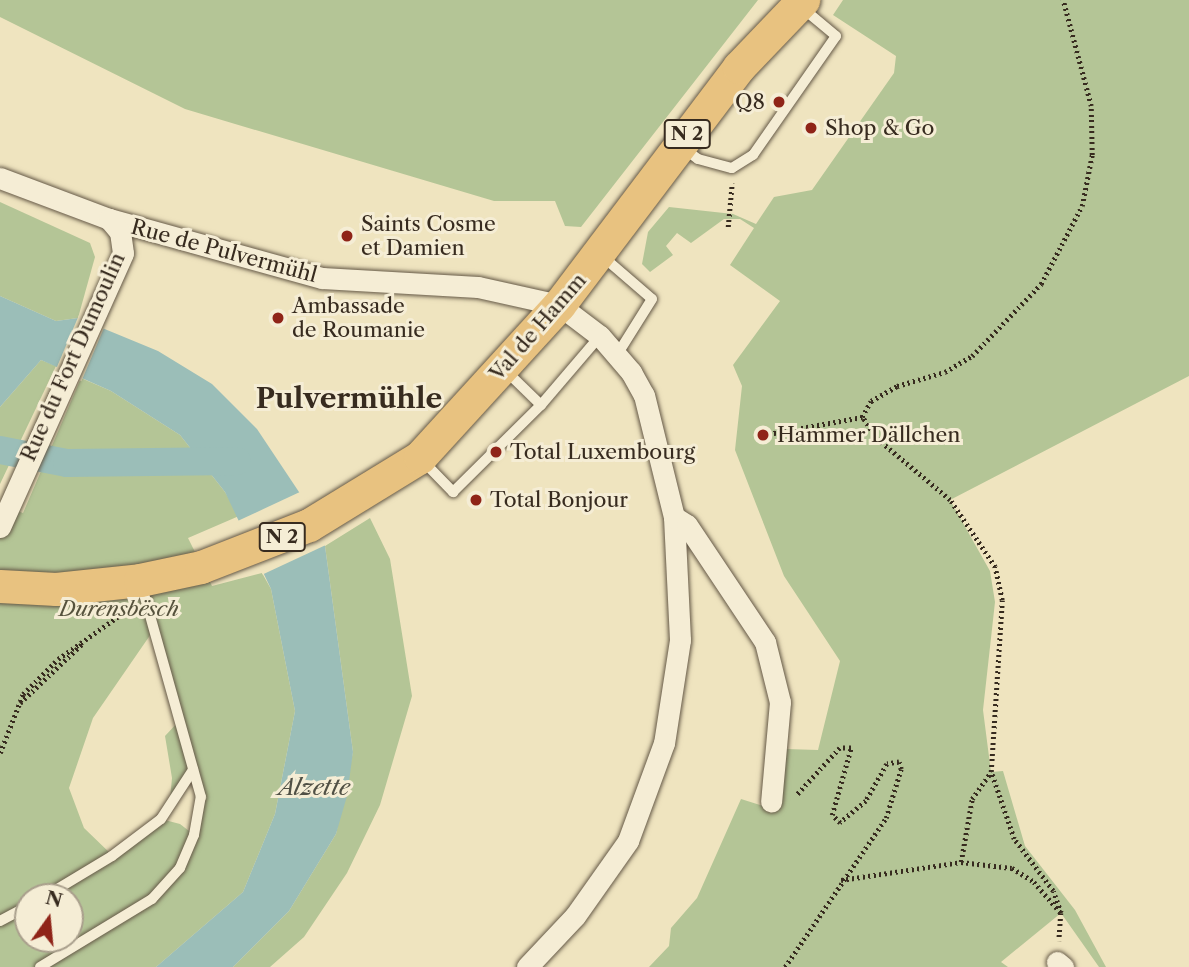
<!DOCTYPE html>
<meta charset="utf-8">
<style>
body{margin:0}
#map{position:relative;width:1189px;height:967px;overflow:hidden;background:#efe4bf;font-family:"Libre Caslon Text",serif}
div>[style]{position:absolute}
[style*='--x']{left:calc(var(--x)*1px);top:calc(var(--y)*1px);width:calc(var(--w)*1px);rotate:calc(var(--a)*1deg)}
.green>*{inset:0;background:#b4c596}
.water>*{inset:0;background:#9bbeb8}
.pier>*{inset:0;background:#efe4bf;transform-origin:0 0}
.canal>*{height:28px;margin:-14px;padding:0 14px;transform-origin:14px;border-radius:14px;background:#9bbeb8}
.path>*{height:4.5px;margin-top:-2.25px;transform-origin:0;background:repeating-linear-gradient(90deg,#372b1f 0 2px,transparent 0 5.5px)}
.roads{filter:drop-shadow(0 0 2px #655947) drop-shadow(0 0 2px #655947)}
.lane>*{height:10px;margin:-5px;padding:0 5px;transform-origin:5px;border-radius:5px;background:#f5edd5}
.street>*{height:21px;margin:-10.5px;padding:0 10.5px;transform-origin:10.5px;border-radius:10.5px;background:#f5edd5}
.primary>*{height:33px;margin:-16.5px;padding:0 16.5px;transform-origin:16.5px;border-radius:16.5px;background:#e8c280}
.dots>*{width:19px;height:19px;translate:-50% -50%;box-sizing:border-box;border:4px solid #f5edd5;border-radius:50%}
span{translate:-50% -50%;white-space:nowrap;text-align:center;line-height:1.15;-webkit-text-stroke:6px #f5edd5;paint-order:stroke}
.shield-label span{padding:2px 5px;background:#f5edd5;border:2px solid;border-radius:5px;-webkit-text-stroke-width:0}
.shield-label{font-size:19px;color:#372b1f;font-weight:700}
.poi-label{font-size:21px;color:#372b1f}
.right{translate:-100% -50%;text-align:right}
.left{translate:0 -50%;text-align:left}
.street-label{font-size:21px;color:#372b1f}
.park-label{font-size:21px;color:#56523d;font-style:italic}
.water-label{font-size:23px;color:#505045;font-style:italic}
.district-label{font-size:28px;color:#372b1f;font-weight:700}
.north{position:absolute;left:14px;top:883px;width:70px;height:70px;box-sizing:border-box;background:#f5edd5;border:2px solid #a99f8c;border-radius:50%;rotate:15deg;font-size:19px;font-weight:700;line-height:28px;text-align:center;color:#372b1f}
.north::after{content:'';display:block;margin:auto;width:24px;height:32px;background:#8f2418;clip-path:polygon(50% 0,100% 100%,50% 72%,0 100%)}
</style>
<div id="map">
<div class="green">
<div style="clip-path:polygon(0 0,758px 0,581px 227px,565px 226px,555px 201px,494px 201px,185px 109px,0 17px)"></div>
<div style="clip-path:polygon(843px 0,1189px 0,1189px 376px,950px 500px,990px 571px,995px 602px,983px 710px,991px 772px,1003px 771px,1025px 846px,1075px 910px,1106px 967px,1099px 967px,1061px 913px,1001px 962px,1008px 967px,649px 967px,669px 946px,671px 928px,697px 898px,741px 799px,773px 809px,786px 749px,818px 750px,840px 661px,784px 576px,735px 450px,742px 386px,733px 365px,780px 301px,730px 265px,754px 228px,740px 219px,724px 219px,691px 243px,677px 233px,666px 246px,673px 255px,650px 272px,642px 264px,648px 232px,669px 207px,733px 214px,756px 224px,774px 197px,812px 190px,894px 73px,896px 56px,833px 15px)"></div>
<div style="clip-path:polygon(0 202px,90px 243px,95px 257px,78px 318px,56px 321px,0 296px)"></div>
<div style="clip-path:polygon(41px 360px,56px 366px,0 484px,0 407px)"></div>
<div style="clip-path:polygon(evenodd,81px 378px,111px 391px,180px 435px,225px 492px,239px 516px,188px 538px,212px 586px,262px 573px,271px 589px,295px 711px,275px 814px,243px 892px,156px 967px,0 967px,0 504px,23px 513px,81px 378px,153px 631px,179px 721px,165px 736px,172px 778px,169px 810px,193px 771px,201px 797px,193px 834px,180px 824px,161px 819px,112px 855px,84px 828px,69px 788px,93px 718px,153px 631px,81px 378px,28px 897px,70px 897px,70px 939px,28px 939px,28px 897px)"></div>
<div style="clip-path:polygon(370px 518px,390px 559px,412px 696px,380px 805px,347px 873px,304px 937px,270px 967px,233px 967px,289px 911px,336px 834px,353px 752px,325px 546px)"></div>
</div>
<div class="water">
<div style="clip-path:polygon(0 296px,56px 321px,78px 318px,158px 351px,212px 384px,257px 429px,301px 495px,325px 546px,353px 752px,347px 796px,336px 834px,289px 911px,233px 967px,156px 967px,243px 892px,275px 814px,295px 711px,271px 589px,225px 492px,180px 435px,111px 391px,41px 360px,0 407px)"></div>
</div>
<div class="pier">
<div style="left:79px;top:315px;width:28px;height:60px;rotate:23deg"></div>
<div style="left:302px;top:491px;width:59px;height:71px;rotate:65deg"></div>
</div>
<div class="canal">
<div style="--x:0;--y:450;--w:68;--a:11"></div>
<div style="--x:67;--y:463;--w:170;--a:-0.7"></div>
</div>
<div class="path">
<div style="--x:728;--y:227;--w:44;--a:-84.8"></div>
<div style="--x:763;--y:435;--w:101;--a:-10.3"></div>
<div style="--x:20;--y:703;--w:88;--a:-43.6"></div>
<div style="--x:0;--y:753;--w:63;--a:-68.7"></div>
<div style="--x:23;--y:694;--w:49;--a:-45"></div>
<div style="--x:58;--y:659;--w:80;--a:-35.3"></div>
<div style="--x:961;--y:862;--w:64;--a:-80.1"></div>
<div style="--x:972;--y:799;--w:33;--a:-55"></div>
<div style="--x:841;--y:880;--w:121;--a:-8.5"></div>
<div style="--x:961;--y:862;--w:51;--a:6.7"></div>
<div style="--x:1012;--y:868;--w:26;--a:32"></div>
<div style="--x:1034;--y:882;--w:41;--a:48.9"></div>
<div style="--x:1061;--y:913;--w:28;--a:94"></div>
<div style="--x:1061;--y:913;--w:23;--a:-110"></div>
<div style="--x:1053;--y:891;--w:65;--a:-126.9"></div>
<div style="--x:1014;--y:839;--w:71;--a:-108.9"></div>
<div style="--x:991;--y:772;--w:172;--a:-86.3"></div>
<div style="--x:1002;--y:600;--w:34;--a:-102"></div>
<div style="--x:995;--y:567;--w:81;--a:-123.9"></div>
<div style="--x:950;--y:500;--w:95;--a:-140.1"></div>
<div style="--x:877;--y:439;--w:27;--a:-124"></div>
<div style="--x:862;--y:417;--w:18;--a:-61"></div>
<div style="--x:871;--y:401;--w:30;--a:-30"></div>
<div style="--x:897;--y:386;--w:50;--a:-16.3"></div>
<div style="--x:945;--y:372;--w:31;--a:-31"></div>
<div style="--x:972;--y:356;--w:100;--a:-46.2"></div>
<div style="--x:1041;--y:284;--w:88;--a:-62.3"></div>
<div style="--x:1082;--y:206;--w:52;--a:-78.9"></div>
<div style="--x:1092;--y:155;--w:49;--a:-91.2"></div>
<div style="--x:1091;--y:106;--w:110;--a:-104.8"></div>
<div style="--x:785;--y:967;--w:180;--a:-55.9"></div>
<div style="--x:886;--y:818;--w:51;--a:-73"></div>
<div style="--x:901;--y:769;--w:7;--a:-106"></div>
<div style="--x:899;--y:762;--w:12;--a:171"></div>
<div style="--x:887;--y:764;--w:43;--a:119.6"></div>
<div style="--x:866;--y:801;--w:34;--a:140"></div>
<div style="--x:840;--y:823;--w:11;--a:-135"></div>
<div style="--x:832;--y:815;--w:70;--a:-74.2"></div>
<div style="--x:851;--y:748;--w:11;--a:180"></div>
<div style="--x:840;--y:748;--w:65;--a:132.5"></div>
</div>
<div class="roads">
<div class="lane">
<div style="--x:682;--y:147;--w:20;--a:37"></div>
<div style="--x:698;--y:159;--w:35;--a:15"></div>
<div style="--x:732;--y:168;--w:25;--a:-32"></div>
<div style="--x:753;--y:155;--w:145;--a:-55.1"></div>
<div style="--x:836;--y:36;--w:47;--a:-140.2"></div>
<div style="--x:601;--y:255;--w:67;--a:40.8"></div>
<div style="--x:652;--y:299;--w:66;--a:122"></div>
<div style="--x:505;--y:370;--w:50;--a:44.2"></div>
<div style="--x:422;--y:460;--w:45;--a:45.9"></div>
<div style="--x:453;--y:492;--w:124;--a:-44.7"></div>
<div style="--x:541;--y:405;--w:91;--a:-49.5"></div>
<div style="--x:44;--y:897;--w:79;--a:-31.1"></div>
<div style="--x:112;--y:856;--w:61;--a:-37.1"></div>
<div style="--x:161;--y:819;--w:59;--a:-56.9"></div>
<div style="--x:0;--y:921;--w:32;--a:-28"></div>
<div style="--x:40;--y:967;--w:131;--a:-31.3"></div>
<div style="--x:152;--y:899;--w:42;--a:-47.9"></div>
<div style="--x:180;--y:868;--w:36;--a:-67"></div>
<div style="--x:194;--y:835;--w:39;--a:-80"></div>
<div style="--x:201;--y:797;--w:222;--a:-105.7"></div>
</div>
<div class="street">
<div style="--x:0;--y:178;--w:116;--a:20.6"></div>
<div style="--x:109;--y:219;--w:221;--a:15.5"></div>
<div style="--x:322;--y:278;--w:156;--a:3.3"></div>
<div style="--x:478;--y:287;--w:83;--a:12.5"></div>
<div style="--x:559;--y:305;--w:51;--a:37.1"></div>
<div style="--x:600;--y:336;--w:48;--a:49.3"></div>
<div style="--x:631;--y:372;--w:26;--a:61"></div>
<div style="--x:644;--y:395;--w:126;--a:76.2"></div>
<div style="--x:674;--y:517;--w:123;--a:87.2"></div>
<div style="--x:680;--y:640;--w:104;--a:98.8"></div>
<div style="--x:664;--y:743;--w:104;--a:110.2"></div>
<div style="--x:628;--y:841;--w:92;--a:125.2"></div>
<div style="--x:575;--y:916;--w:70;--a:133.3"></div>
<div style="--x:674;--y:517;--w:15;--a:32"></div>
<div style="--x:687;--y:525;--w:141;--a:56.3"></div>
<div style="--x:765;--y:642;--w:62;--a:76"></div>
<div style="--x:780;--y:702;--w:100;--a:95.1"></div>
<div style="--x:0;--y:527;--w:300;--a:-65.8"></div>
<div style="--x:123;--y:253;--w:21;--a:-98"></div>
<div style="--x:120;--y:232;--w:17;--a:-130"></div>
<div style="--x:1057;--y:962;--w:8;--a:40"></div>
</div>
<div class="primary">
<div style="--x:0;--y:586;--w:56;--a:3.1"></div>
<div style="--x:56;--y:589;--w:84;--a:-6.1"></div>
<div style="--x:140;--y:580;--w:62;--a:-12"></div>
<div style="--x:201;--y:567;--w:116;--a:-21.3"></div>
<div style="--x:309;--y:525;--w:130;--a:-31.5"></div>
<div style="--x:420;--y:457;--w:206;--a:-47.6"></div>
<div style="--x:559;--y:305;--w:298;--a:-52.9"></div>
<div style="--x:739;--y:67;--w:93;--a:-46.3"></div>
</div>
</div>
<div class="dots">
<div style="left:779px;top:102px;background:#8f2418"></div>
<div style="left:811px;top:128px;background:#8f2418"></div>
<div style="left:347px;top:236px;background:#8f2418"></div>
<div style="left:278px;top:318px;background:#8f2418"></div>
<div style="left:763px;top:435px;background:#8f2418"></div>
<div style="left:496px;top:452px;background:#8f2418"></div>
<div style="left:476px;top:500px;background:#8f2418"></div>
</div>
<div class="shield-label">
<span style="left:687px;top:134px">N 2</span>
<span style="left:282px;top:537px">N 2</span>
</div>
<div class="poi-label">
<span class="right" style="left:765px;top:102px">Q8</span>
<span class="left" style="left:825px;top:128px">Shop &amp; Go</span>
<span class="left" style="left:361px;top:236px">Saints Cosme<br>et Damien</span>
<span class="left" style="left:292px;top:318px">Ambassade<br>de Roumanie</span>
<span class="left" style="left:777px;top:435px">Hammer Dällchen</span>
<span class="left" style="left:510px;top:452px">Total Luxembourg</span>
<span class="left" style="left:490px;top:500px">Total Bonjour</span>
</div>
<div class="street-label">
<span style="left:224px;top:251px;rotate:15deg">Rue de Pulvermühl</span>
<span style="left:538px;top:327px;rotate:-49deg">Val de Hamm</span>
<span style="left:73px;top:357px;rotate:-66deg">Rue du Fort Dumoulin</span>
</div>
<div class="park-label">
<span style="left:119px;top:609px">Durensbësch</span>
</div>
<div class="water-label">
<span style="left:314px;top:787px">Alzette</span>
</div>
<div class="district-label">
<span style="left:349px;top:398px">Pulvermühle</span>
</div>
<div class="north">N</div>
</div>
